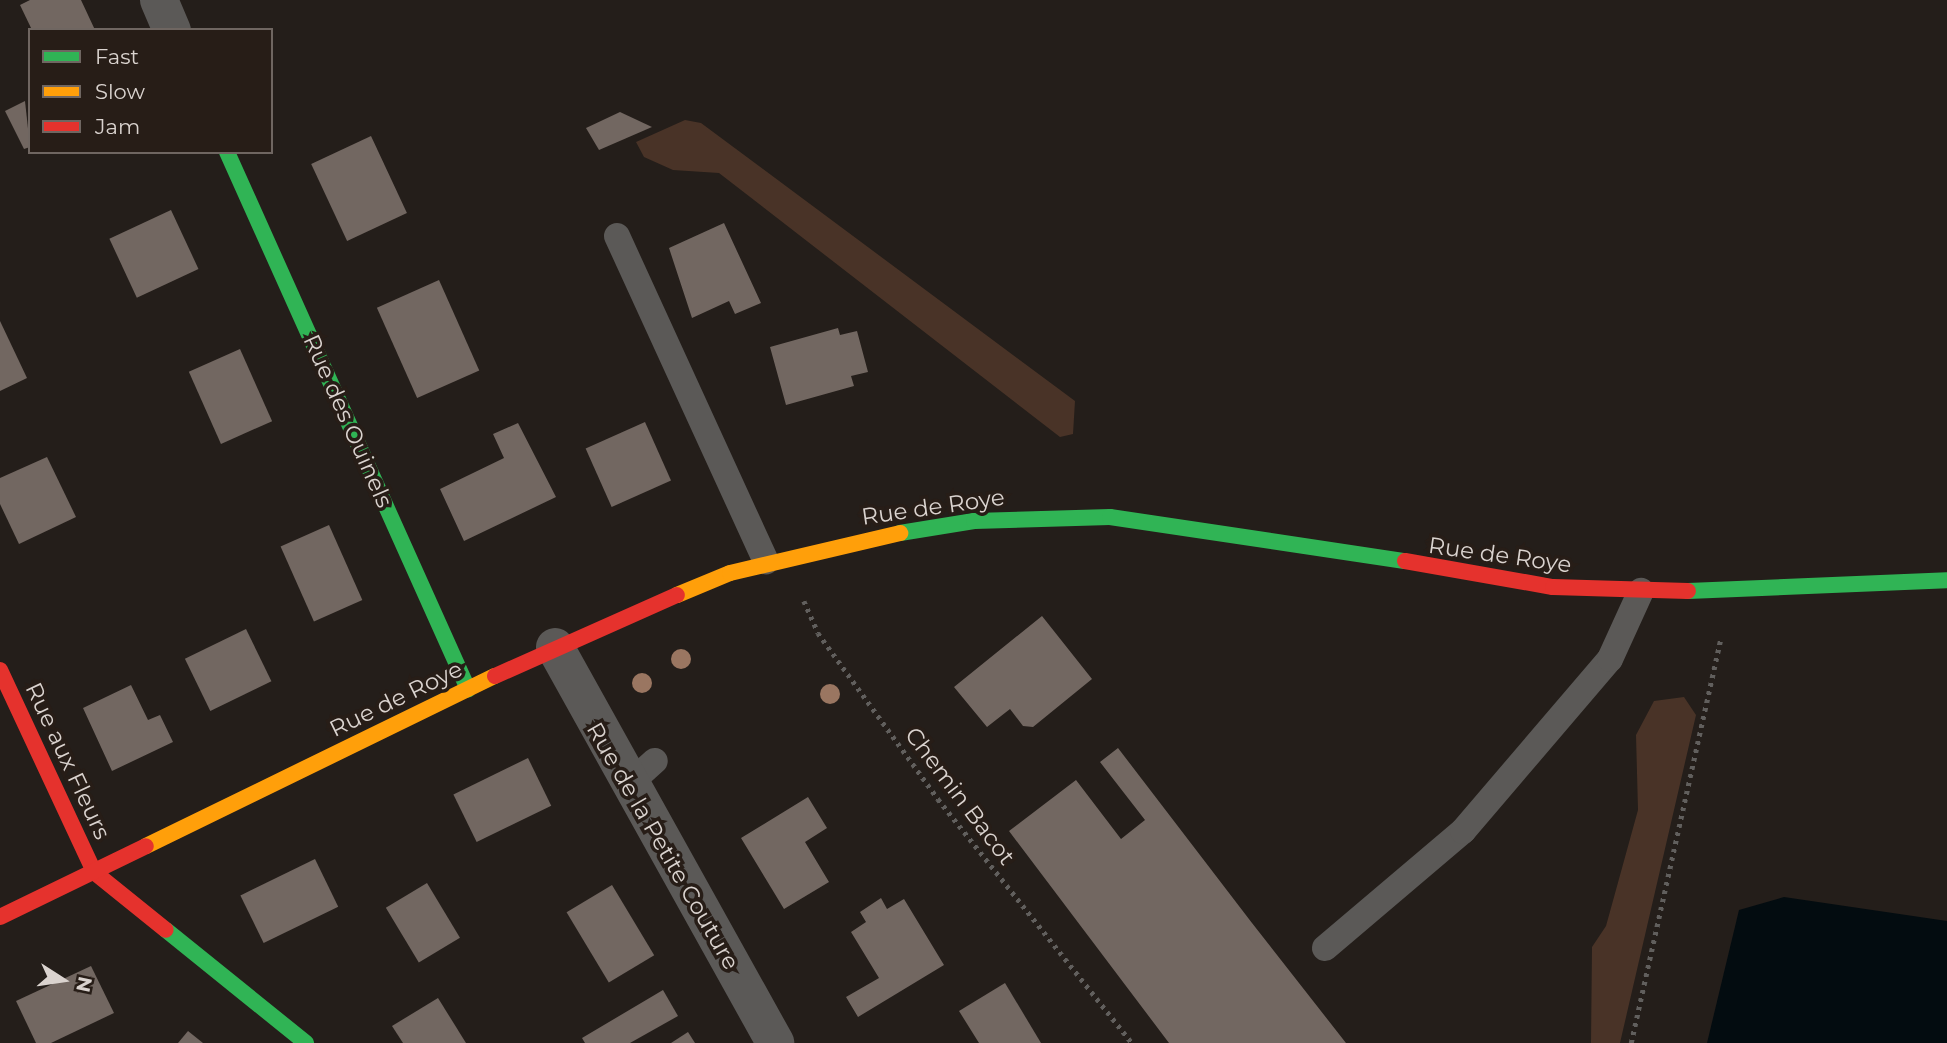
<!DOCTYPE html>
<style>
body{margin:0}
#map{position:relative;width:1947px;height:1043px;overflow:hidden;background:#241e1a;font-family:Montserrat,sans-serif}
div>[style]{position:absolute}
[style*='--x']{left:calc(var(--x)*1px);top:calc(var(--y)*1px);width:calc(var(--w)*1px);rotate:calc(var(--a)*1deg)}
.green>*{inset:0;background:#493327}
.water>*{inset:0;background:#030c10}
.building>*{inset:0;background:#726761;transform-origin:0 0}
.path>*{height:4.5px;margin-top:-2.25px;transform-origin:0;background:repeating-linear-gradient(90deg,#615f5d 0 3.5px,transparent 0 8.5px)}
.lane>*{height:26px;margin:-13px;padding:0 13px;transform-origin:13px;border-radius:13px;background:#5b5957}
.street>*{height:38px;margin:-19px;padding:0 19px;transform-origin:19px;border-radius:19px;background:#5b5957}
.fast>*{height:16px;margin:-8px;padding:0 8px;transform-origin:8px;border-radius:8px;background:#30b455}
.slow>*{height:16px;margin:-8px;padding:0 8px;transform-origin:8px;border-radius:8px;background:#ff9f0a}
.jam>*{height:16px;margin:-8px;padding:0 8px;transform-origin:8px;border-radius:8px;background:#e5322d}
.trees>*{width:20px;height:20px;margin:-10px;border-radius:50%;background:#9a7661}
span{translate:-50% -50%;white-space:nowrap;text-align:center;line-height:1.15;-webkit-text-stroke:7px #271d17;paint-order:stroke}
.street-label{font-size:23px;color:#dad3cf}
.legend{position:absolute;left:28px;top:28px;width:245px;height:126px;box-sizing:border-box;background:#271d17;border:2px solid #6f6661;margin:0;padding:9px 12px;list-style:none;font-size:21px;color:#dad3cf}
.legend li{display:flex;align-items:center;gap:14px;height:35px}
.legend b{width:35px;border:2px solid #6f6661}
.north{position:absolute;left:28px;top:945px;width:70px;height:70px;-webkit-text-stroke:5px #271d17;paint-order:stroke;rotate:102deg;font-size:19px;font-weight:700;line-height:28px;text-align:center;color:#dad3cf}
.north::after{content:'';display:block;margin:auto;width:24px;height:32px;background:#dad3cf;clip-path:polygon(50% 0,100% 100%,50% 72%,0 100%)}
</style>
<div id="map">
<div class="green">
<div style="clip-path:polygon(685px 120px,701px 123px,1075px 401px,1073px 434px,1060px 437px,719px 173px,673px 170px,644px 157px,636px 142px)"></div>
<div style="clip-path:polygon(1684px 697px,1696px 715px,1620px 1043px,1591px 1043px,1592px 947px,1606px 926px,1638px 810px,1636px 735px,1654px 701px)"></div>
</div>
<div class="water">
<div style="clip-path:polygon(1784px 897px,1947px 921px,1947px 1043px,1707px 1043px,1739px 910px)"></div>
</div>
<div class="building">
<div style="clip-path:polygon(30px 0,81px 0,95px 30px,32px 30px,20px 5px)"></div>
<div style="clip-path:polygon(25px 101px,30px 147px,24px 149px,5px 111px)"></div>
<div style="clip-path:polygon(620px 112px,652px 127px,599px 150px,586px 128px)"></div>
<div style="left:371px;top:136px;width:85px;height:66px;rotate:65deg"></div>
<div style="left:171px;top:210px;width:65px;height:68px;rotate:65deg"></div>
<div style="clip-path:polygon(724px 223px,761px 303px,735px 314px,729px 301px,692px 318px,669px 248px)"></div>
<div style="left:439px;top:280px;width:99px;height:68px;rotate:66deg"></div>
<div style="clip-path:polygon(0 321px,27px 378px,0 391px)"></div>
<div style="clip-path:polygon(838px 328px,840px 335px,857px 331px,868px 372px,851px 376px,854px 386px,786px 405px,770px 347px)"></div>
<div style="left:240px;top:349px;width:79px;height:56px;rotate:66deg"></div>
<div style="left:645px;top:422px;width:64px;height:65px;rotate:66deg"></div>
<div style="clip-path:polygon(518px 423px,556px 497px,464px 541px,440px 489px,504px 458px,493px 434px)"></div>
<div style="clip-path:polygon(47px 457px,76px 517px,19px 544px,0 504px,0 478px)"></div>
<div style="left:329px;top:525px;width:82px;height:53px;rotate:66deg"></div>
<div style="clip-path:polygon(1042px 616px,1092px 679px,1033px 727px,1023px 726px,1010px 709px,987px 727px,954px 687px)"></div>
<div style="left:246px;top:629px;width:58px;height:68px;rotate:64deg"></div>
<div style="clip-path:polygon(131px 685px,148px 720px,160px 715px,173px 742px,112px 771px,83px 708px)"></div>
<div style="clip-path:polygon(1118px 748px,1252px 923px,1346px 1043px,1169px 1043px,1009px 831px,1076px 780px,1121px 839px,1145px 820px,1100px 762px)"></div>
<div style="left:528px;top:758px;width:53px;height:83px;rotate:64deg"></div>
<div style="clip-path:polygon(808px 797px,827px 828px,805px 842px,829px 882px,784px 909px,741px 838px)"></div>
<div style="left:315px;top:859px;width:53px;height:83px;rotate:64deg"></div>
<div style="left:427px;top:883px;width:64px;height:48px;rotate:59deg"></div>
<div style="left:612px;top:885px;width:82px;height:53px;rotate:59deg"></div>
<div style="clip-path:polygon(881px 898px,887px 909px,904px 899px,944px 965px,858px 1017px,846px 997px,879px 978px,851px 932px,866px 922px,860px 912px)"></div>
<div style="clip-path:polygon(91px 966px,114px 1013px,51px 1043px,36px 1043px,16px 1001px)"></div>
<div style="clip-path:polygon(1005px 983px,1041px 1043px,979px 1043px,959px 1011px)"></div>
<div style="clip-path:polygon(663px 990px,678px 1016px,630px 1043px,585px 1043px,582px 1038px)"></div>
<div style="clip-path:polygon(438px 998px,466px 1043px,403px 1043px,392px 1026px)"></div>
<div style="clip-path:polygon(188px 1031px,203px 1043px,178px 1043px)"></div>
<div style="clip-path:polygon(688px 1032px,695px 1043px,671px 1043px)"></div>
</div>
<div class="path">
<div style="--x:804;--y:601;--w:35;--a:66"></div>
<div style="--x:818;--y:633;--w:205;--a:54.1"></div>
<div style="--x:938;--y:799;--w:312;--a:51.5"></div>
<div style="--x:1631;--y:1043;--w:416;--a:-77.5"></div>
</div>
<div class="lane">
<div style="--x:617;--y:236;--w:358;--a:65.4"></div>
<div style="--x:628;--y:785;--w:36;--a:-42"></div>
<div style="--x:1325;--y:948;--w:181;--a:-40.3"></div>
<div style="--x:1463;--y:831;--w:226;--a:-49.5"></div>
<div style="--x:1610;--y:659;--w:75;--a:-65.5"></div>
</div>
<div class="street">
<div style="--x:159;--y:0;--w:33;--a:67"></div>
<div style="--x:555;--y:647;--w:453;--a:60.9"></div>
</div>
<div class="fast">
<div style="--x:227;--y:152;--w:589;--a:65.83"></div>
<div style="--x:900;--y:533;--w:75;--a:-9.2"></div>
<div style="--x:974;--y:521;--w:136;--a:-1.7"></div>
<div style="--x:1110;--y:517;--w:298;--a:8.5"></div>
<div style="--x:1688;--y:591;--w:259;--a:-2.4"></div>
<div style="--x:166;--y:930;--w:180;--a:38.9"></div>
</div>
<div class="slow">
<div style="--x:677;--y:595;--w:57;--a:-22.5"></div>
<div style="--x:730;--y:573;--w:175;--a:-13.2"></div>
<div style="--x:146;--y:846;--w:388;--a:-26"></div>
</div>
<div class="jam">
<div style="--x:1405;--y:561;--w:150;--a:10"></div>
<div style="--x:1553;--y:587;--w:135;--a:1.7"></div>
<div style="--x:0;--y:670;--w:223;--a:65"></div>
<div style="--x:94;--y:872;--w:92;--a:38.9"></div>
<div style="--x:495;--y:676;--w:199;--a:-24"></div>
<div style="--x:0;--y:917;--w:162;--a:-25.9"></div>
</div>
<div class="trees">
<div style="left:681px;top:659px"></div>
<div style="left:642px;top:683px"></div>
<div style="left:830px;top:694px"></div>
</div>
<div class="street-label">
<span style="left:348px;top:421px;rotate:66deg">Rue des Ouinels</span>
<span style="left:933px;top:507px;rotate:-8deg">Rue de Roye</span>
<span style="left:1500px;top:555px;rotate:8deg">Rue de Roye</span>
<span style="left:396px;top:699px;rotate:-26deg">Rue de Roye</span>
<span style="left:68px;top:761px;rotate:65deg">Rue aux Fleurs</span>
<span style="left:960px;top:796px;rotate:53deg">Chemin Bacot</span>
<span style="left:663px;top:846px;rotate:60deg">Rue de la Petite Couture</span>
</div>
<ul class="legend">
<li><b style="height:9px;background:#30b455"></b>Fast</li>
<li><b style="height:9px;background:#ff9f0a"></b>Slow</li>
<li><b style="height:9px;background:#e5322d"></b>Jam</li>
</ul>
<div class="north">N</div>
</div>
